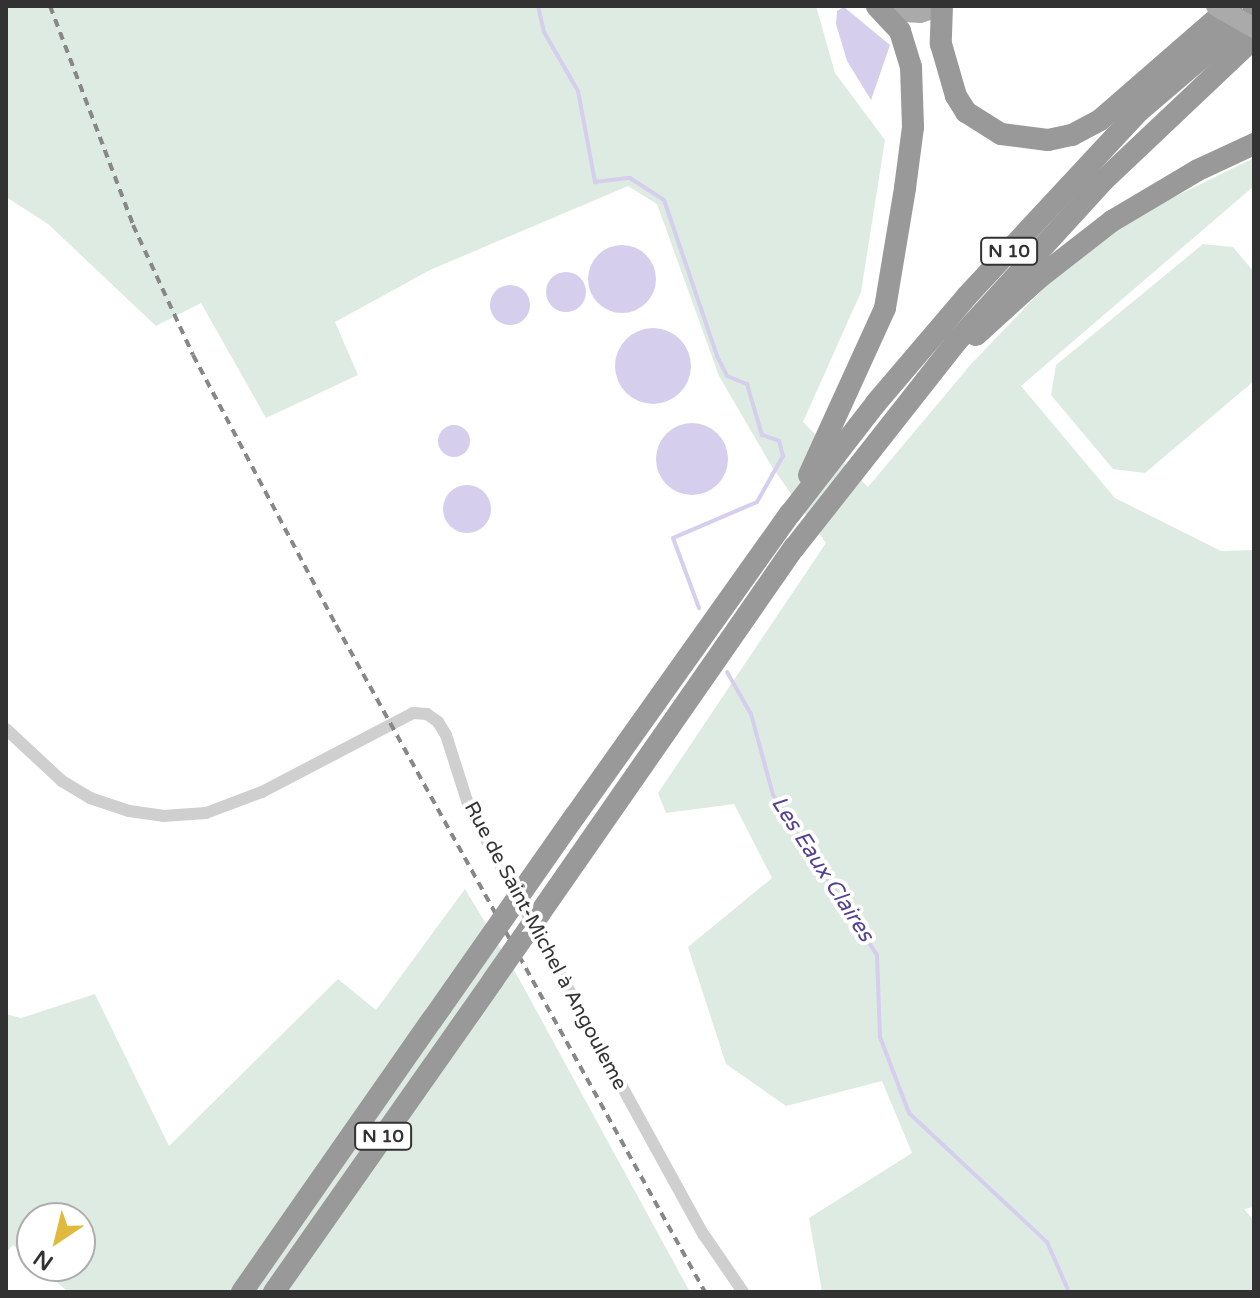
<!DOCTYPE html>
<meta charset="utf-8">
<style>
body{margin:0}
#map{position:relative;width:1260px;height:1298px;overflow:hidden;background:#fff;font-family:"Varela Round",sans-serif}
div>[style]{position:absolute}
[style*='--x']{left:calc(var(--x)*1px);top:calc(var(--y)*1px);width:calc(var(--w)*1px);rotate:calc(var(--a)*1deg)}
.green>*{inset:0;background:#deebe2}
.water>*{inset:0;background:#d5cfed}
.round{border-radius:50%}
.stream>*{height:4px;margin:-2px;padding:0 2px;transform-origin:2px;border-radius:2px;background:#d5cfed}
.street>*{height:12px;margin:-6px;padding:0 6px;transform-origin:6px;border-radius:6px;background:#cfcfcf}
.primary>*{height:20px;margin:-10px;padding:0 10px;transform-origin:10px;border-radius:10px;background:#aaa}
.highway>*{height:22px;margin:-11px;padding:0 11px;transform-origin:11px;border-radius:11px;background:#999}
.rail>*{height:4px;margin-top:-2px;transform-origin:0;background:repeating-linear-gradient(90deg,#878787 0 8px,transparent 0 14px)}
.primary-bridge>*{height:20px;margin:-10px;padding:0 10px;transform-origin:10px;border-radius:10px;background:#aaa}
.highway-bridge>*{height:22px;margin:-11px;padding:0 11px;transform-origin:11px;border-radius:11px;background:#999}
span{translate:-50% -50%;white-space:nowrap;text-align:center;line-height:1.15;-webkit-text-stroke:8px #fff;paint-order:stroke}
.shield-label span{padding:2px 6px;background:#fff;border:2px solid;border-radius:6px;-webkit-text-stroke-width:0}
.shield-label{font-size:18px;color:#323232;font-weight:700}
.street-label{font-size:20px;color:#323232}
.water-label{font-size:22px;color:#534193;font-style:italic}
.frame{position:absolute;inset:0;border:8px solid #323232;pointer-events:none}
.north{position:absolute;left:16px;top:1202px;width:80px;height:80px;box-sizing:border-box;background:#fff;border:2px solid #adadad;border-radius:50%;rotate:215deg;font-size:22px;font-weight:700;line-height:32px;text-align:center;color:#323232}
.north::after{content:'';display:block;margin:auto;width:28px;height:36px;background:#e0b93d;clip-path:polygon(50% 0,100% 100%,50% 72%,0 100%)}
</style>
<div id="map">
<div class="green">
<div style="clip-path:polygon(6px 6px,816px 6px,835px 73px,885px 140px,861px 292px,803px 422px,868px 487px,972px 363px,1051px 281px,1135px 216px,1254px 158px,1254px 186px,1021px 386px,1115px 498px,1221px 551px,1254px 550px,1254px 1207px,1244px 1209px,1254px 1221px,1254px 1292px,822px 1292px,809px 1218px,912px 1153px,882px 1081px,786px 1106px,726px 1064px,688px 947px,772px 878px,734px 804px,666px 813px,658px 793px,826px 543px,772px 467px,719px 376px,657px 204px,628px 186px,430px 270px,335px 322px,358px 375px,266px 418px,201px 303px,156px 326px,48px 224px,6px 197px)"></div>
<div style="clip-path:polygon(1203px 244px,1233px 247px,1254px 272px,1254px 381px,1145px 473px,1113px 469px,1051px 395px,1056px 365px)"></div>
<div style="clip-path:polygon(465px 889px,518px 977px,690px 1292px,68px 1292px,38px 1266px,80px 1266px,80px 1218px,32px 1218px,32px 1261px,13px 1245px,6px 1252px,6px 1014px,21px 1018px,95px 994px,169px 1146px,338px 979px,376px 1010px)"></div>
</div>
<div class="water">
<div style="clip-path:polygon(844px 7px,890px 45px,871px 100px,847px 61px,836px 24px,837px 11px)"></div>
<div class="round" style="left:588px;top:245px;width:68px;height:68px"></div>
<div class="round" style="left:546px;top:272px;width:40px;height:40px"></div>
<div class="round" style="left:490px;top:285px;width:40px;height:40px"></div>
<div class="round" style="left:615px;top:328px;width:76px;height:76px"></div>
<div class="round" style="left:656px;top:423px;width:72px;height:72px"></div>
<div class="round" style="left:438px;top:425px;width:32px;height:32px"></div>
<div class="round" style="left:443px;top:485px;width:48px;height:48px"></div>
</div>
<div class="stream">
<div style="--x:538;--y:6;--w:27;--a:77"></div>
<div style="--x:544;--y:32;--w:68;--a:60"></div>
<div style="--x:578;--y:91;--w:93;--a:79.4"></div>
<div style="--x:595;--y:182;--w:35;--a:-7"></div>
<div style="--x:630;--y:178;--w:40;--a:32.9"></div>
<div style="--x:664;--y:200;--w:165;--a:71.2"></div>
<div style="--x:717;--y:356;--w:22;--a:63"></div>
<div style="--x:727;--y:376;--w:22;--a:22"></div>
<div style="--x:747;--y:384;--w:53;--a:73.6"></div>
<div style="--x:762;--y:435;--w:18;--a:19"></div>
<div style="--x:779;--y:441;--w:16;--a:75"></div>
<div style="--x:783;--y:456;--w:53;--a:119.5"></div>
<div style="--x:757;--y:502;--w:91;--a:156.8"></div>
<div style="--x:673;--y:538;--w:75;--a:69.6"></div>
<div style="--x:727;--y:672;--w:48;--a:60.3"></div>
<div style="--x:751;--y:714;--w:84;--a:74.8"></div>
<div style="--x:773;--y:795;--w:191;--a:57"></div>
<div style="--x:877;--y:955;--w:82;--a:87.9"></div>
<div style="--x:880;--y:1037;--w:81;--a:69.1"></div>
<div style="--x:909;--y:1113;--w:189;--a:43.1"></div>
<div style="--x:1047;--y:1242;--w:55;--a:66.3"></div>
</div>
<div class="street">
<div style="--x:6;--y:729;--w:76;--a:42.9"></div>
<div style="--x:62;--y:781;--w:33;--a:31"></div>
<div style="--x:90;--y:798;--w:41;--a:18.4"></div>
<div style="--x:129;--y:811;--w:34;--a:8"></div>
<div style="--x:163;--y:816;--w:43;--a:-4"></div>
<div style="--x:206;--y:813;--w:60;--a:-20.6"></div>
<div style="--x:262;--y:792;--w:170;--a:-27.6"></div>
<div style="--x:413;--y:713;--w:14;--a:4"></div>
<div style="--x:427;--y:714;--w:14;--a:36"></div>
<div style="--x:438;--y:722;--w:15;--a:58"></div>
<div style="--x:446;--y:735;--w:69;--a:72.3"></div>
<div style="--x:467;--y:801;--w:45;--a:63.4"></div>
<div style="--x:487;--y:841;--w:450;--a:61.2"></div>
<div style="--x:704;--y:1235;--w:69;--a:55.6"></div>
</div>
<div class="primary">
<div style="--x:879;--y:6;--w:19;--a:18"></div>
<div style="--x:897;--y:12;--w:23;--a:2"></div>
<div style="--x:920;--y:13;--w:22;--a:-18"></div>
</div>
<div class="highway">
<div style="--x:942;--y:6;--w:38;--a:92"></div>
<div style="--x:941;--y:44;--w:54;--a:73.9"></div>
<div style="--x:956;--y:96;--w:19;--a:58"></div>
<div style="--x:966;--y:112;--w:41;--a:32.2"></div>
<div style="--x:1001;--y:134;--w:47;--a:7.3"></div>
<div style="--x:1048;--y:140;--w:25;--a:-12"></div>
<div style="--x:1072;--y:135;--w:32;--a:-28"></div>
<div style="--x:1100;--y:120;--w:174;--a:-41"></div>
<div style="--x:976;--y:335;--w:86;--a:-42.2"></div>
<div style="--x:1040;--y:277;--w:91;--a:-37.9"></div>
<div style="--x:1112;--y:221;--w:100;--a:-30.7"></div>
<div style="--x:1198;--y:170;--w:62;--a:-24.9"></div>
<div style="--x:809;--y:475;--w:183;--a:-65.5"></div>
<div style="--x:885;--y:308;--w:122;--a:-80.5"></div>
<div style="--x:905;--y:188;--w:62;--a:-82.5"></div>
<div style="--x:913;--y:127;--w:60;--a:-91.9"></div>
<div style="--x:911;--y:67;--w:38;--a:-107"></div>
<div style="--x:900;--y:31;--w:34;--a:-133"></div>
<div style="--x:575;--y:816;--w:371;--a:-54.6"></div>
<div style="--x:790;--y:514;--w:140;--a:-52.2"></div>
<div style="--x:876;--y:403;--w:140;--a:-49.6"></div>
<div style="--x:967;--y:296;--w:253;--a:-47.1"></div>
<div style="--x:1139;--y:111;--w:151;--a:-40.4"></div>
<div style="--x:540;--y:913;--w:445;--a:-55.2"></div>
<div style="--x:794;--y:548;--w:262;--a:-51.8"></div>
<div style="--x:956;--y:342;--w:219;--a:-47.6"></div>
<div style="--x:1104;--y:180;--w:207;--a:-43.4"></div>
<div style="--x:242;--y:1292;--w:332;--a:-55.1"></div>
<div style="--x:274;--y:1292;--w:381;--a:-54.9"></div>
</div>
<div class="rail">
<div style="--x:50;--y:6;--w:234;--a:69.2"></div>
<div style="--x:133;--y:225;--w:143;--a:65.2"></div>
<div style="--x:193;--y:355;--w:306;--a:62.1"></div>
<div style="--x:336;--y:625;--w:762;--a:61.05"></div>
</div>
<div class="primary-bridge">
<div style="--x:1216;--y:6;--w:44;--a:30.1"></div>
</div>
<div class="highway-bridge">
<div style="--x:493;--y:980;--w:82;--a:-55"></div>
<div style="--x:432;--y:1020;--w:249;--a:-55"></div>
</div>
<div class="shield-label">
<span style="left:1009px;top:251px">N 10</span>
<span style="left:383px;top:1136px">N 10</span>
</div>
<div class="street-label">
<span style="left:545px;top:946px;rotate:62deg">Rue de Saint-Michel à Angouleme</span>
</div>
<div class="water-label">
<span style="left:822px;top:869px;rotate:57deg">Les Eaux Claires</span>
</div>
<div class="frame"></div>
<div class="north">N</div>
</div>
